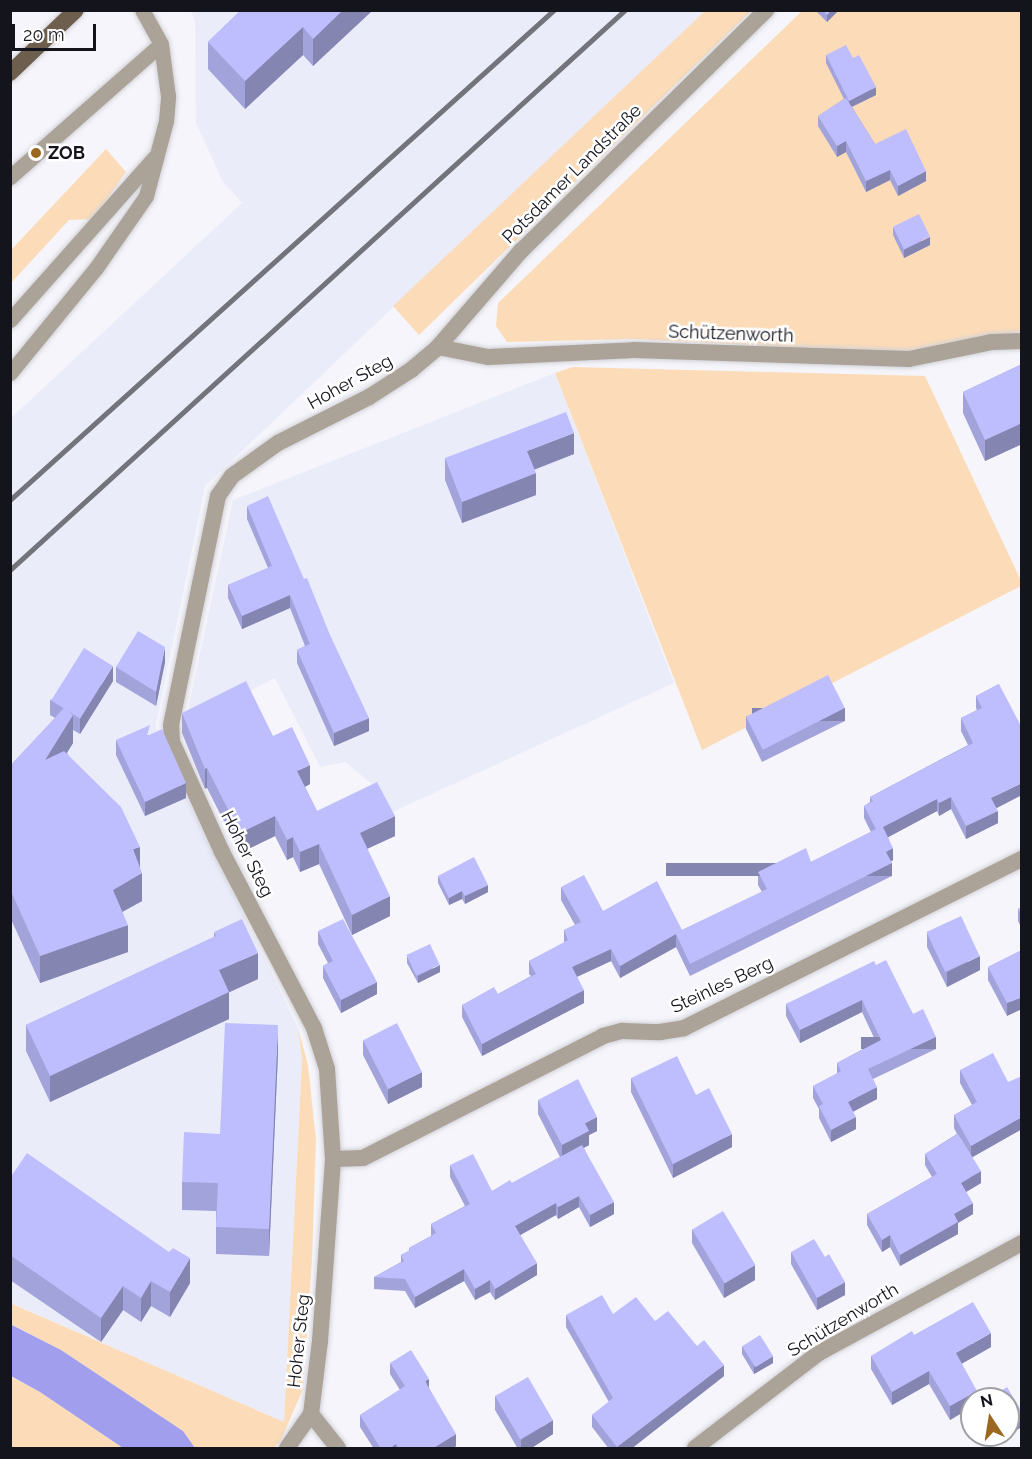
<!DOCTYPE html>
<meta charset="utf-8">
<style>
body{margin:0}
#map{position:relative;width:1032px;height:1459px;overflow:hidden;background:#f5f5fb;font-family:Raleway,sans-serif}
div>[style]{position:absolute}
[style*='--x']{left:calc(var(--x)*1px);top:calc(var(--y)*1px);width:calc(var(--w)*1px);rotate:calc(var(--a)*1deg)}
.built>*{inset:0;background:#ebecfa}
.green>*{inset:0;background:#fcdcb8}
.water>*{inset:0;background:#a09eed}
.roads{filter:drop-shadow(0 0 2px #d1d1d7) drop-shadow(0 0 2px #d1d1d7)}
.service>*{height:15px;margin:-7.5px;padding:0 7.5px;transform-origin:7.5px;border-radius:7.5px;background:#aba298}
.minor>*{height:16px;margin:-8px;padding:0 8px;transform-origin:8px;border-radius:8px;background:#aba298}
.primary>*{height:16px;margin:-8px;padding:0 8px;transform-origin:8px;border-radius:8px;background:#6d5e4d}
.rail>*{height:4.5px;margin:-2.25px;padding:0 2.25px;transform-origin:2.25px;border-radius:2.25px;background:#73737b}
.wall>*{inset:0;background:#a3a3db}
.shaded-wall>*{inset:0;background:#8585b2;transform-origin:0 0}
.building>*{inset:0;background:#bebeff;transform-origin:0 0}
.dots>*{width:16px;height:16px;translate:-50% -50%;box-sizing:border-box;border:3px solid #fff;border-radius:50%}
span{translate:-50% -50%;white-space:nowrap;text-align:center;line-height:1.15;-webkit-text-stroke:5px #fff;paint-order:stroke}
.poi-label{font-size:18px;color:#14141d;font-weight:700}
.left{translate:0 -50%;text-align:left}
.street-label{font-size:18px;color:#14141d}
.frame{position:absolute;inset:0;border:12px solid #14141d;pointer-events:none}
.north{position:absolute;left:960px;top:1387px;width:60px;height:60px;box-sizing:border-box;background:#fff;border:2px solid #a1a1a5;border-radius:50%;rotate:348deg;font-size:16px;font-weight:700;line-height:24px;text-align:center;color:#14141d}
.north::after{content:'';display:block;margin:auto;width:21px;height:27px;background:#9c681f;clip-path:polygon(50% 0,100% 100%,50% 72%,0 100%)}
.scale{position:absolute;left:12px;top:24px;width:84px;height:27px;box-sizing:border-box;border:3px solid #14141d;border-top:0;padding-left:8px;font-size:18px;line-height:21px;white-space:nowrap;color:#14141d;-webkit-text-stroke:4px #fff;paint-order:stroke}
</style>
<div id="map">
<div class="built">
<div style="clip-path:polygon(191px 11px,705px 11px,205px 486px,156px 724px,157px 736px,298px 1028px,302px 1059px,284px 1422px,11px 1303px,11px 418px,242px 203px,223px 182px,196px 123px,195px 20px)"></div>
<div style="clip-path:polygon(555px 373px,674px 683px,388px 814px,376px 787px,345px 762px,320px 767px,275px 678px,185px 724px,233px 500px)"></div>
</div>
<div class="green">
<div style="clip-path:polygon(705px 11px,751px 11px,419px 335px,393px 306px)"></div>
<div style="clip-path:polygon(802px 11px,1021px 11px,1021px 331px,903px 353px,634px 339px,507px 342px,496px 326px,498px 303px)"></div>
<div style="clip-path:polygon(106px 149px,126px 172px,93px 219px,69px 220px,11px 283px,11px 250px)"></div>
<div style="clip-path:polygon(573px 367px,925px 376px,1021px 581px,1021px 586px,702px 750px,555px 373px)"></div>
<div style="clip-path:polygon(298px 1028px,308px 1065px,316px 1140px,312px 1259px,303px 1389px,281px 1440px,274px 1448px,195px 1448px,183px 1431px,61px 1350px,11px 1324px,10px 1303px,284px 1422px,302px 1059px)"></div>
<div style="clip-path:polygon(10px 1376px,40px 1392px,123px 1448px,11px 1448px)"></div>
</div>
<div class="water">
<div style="clip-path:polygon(10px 1324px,61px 1350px,183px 1431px,195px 1448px,123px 1448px,40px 1392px,11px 1376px)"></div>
</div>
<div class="roads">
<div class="service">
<div style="--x:10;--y:177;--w:201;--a:-41.4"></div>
<div style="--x:10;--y:320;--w:217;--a:-48.4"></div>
<div style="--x:10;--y:373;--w:136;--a:-50.7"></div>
<div style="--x:96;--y:268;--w:88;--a:-55.2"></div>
<div style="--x:146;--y:196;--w:78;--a:-75.1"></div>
<div style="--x:166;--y:121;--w:25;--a:-85"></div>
<div style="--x:168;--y:96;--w:52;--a:-97.7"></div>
<div style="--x:161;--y:44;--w:39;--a:-119"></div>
</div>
<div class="minor">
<div style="--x:438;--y:347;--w:51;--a:11.3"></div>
<div style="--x:488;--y:357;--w:146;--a:-2.7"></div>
<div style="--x:634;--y:350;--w:275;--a:1.9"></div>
<div style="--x:909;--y:359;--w:85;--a:-11.6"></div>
<div style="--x:992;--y:342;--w:30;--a:-2"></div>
<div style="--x:333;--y:1159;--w:30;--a:-2"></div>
<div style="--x:363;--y:1158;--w:269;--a:-26.9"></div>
<div style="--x:603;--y:1036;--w:20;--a:-15"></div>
<div style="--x:622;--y:1031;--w:38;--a:2"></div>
<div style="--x:660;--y:1032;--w:24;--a:-9"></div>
<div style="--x:684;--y:1028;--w:378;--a:-26.6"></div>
<div style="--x:311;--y:1414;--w:43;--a:51.5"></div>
<div style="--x:287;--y:1448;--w:42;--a:-54.8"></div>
<div style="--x:311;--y:1414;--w:74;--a:-83"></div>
<div style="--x:320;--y:1341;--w:182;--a:-85.9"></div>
<div style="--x:333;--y:1159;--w:90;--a:-93.8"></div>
<div style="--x:327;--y:1069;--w:43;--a:-107.6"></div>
<div style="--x:314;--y:1028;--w:199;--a:-117.6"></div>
<div style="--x:222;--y:852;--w:121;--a:-114.4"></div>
<div style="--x:172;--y:742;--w:17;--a:-93"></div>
<div style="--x:171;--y:725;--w:234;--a:-78.4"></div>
<div style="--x:218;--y:496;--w:24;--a:-55"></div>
<div style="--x:232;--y:476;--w:57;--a:-35.7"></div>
<div style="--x:278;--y:443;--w:102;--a:-26.8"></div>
<div style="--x:369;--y:397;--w:50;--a:-32.7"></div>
<div style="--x:411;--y:370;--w:35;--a:-40"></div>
<div style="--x:438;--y:347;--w:127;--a:-49.2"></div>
<div style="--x:521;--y:251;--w:344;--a:-44.5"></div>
<div style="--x:695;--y:1448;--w:156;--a:-37.5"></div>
<div style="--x:819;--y:1353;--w:231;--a:-28.5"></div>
</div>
<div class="primary">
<div style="--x:10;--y:73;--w:91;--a:-43.7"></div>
</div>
</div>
<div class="rail">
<div style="--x:10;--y:500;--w:732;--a:-42.01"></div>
<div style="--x:10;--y:570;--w:832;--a:-42.32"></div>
</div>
<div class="wall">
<div style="clip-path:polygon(241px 10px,373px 10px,313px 66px,303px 55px,245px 109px,208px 69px,208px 42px)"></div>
<div style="clip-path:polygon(815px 10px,839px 10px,827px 22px)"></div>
<div style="clip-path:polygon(826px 55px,853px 58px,876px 95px,852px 107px,875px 144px,926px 181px,898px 196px,890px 180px,866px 192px,846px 152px,837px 157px,818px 126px,818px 116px,844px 99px,826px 63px)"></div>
<div style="clip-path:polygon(893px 227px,930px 245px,904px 258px,893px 235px)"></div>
<div style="clip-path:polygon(1022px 364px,1022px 444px,985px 461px,963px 413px,963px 392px)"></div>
<div style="clip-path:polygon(574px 454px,534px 470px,536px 495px,462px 523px,445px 480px,445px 458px)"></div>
<div style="clip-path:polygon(247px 506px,369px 731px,334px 746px,297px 663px,297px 650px,305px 646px,290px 608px,242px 629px,228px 598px,228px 585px,268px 568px,247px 519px)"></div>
<div style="clip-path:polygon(165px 662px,156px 706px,116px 682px,116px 667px)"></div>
<div style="clip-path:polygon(113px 681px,80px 734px,73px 730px,73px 743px,67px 753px,140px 868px,142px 901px,122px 912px,128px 952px,40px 983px,10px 917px,10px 766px,55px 718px,50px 715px,50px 700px)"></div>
<div style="clip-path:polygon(999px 684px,996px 808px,998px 823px,966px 839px,951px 809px,939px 816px,937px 811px,888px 837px,893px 860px,891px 862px,892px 876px,690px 976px,676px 947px,620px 978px,611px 961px,577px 977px,584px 1003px,482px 1056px,462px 1017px,462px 1005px,498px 994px,531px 976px,529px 974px,529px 961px,564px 943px,564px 930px,575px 925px,561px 900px,561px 887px,603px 911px,682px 930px,762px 892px,758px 885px,758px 872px,811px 862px,871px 832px,864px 818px,864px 806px,870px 802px,870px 797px,968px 745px,961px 731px,961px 718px,977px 710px,976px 708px,976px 696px)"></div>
<div style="clip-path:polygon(182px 713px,273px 736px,310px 784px,305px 787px,317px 811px,395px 836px,367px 849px,390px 916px,352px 935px,319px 864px,300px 872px,293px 857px,287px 860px,275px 836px,240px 853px,207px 788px,205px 789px,182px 733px)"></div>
<div style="clip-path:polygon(746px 716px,845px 721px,762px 762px,746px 729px)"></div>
<div style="clip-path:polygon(150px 735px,186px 798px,145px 816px,116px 755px,116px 740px)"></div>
<div style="clip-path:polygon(438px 876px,488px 892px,465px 904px,462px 899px,449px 905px,438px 883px)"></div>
<div style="clip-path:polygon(1022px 907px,1022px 929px,1018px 921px,1018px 909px)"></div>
<div style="clip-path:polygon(318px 931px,377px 994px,341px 1013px,323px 978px,323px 966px,328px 963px,318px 944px)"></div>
<div style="clip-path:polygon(214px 932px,258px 979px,229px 992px,229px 1019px,50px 1102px,26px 1051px,26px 1025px,214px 937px)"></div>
<div style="clip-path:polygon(927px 933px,980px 970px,947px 987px,927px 947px)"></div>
<div style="clip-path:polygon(1022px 950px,1007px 1016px,988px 980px,988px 967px)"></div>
<div style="clip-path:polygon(407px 956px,440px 972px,418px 983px,407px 963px)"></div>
<div style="clip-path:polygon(876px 965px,913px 1014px,936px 1049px,873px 1079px,877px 1099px,853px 1112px,856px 1129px,831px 1142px,819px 1118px,819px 1109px,813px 1098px,813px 1086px,837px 1074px,837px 1063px,876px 1042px,862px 1012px,800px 1043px,786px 1016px,786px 1004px)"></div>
<div style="clip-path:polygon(363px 1040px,422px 1087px,388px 1104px,363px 1055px)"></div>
<div style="clip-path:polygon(278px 1053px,269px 1256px,216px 1254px,216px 1211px,182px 1210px,182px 1182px,220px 1134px)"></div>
<div style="clip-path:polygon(960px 1070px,1008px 1082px,1022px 1129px,972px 1157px,981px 1183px,966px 1192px,973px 1214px,958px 1223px,958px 1234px,900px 1266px,890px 1247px,882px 1252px,867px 1225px,867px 1214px,932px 1177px,925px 1165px,925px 1154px,957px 1134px,954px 1128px,954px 1115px,972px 1105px,960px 1083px)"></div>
<div style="clip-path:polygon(631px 1078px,696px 1095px,732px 1147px,673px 1178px,631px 1092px)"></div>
<div style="clip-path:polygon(538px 1100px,597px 1131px,589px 1135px,589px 1145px,584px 1148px,614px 1214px,590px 1227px,579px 1207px,558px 1219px,556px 1215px,520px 1235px,537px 1275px,495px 1300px,490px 1292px,475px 1300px,464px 1281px,415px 1308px,405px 1291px,374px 1289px,374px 1277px,401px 1262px,401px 1255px,409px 1251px,409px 1248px,431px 1236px,431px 1224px,465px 1206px,450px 1177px,450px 1165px,492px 1191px,512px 1183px,560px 1157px,538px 1114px)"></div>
<div style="clip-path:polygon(10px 1178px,190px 1283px,170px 1317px,151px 1306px,141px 1322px,123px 1310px,101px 1342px,10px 1280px)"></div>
<div style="clip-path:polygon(692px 1229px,755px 1280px,724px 1298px,692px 1243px)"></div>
<div style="clip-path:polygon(791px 1252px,845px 1295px,817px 1310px,791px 1264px)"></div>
<div style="clip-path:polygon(613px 1314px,655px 1321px,697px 1346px,724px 1376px,631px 1449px,609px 1449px,592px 1427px,592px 1415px,609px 1402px,566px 1327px,566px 1315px)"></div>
<div style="clip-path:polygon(914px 1335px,991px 1347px,961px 1364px,977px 1399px,972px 1399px,972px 1407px,950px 1420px,929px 1384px,892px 1405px,871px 1369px,871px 1356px)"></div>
<div style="clip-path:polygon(742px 1346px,773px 1363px,754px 1374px,742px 1354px)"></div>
<div style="clip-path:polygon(390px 1363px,429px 1388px,456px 1446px,452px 1449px,374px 1449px,360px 1427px,360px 1415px,400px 1390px,390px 1374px)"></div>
<div style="clip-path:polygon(495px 1396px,553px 1434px,530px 1449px,518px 1449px,495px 1410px)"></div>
</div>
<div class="shaded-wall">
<div style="clip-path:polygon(343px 10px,373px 10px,313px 66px,313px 39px)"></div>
<div style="clip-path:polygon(831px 10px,839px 10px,827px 22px,827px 15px)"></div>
<div style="clip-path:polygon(303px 27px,303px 55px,245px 109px,245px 81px)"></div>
<div style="clip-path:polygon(876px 87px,876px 95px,849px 108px,849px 101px)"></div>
<div style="clip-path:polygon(846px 141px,846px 152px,837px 157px,837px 146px)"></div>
<div style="clip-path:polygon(890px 170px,890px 180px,866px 192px,866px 181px)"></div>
<div style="clip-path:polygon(926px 171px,926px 181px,898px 196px,898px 186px)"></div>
<div style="clip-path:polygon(930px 237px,930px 245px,904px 258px,904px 250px)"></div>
<div style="clip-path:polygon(1022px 423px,1022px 444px,985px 461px,985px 440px)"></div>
<div style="clip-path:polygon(574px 433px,574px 454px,527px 472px,527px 451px)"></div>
<div style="clip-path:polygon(536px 473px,536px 495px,462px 523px,462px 502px)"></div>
<div style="clip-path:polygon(290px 595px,290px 608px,242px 629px,242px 616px)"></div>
<div style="clip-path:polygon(165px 647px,165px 662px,156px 706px,156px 692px)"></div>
<div style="clip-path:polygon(113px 666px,113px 681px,80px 734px,80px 719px)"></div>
<div style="left:845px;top:708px;width:13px;height:93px;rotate:90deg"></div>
<div style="clip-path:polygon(73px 715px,73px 743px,45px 787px,45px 760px)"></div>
<div style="clip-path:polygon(369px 718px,369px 731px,334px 746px,334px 733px)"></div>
<div style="clip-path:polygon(310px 765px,310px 784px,297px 791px,297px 771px)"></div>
<div style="left:207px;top:768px;width:20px;height:2px;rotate:90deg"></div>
<div style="clip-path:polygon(186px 783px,186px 798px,145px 816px,145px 802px)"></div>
<div style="clip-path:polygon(1022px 783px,1022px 795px,991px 811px,991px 798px)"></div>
<div style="clip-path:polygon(951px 797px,951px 809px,939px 816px,939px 803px)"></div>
<div style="clip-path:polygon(937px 799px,937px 811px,883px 840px,883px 827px)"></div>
<div style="clip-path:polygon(998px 811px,998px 823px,966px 839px,966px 826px)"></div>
<div style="clip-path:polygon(275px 816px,275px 836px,240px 853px,240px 833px)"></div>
<div style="clip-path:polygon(395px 816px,395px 836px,360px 852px,360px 833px)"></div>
<div style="clip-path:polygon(293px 837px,293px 857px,287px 860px,287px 840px)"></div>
<div style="clip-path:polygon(319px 844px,319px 864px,300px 872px,300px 852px)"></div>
<div style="clip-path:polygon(140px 847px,140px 874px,133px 849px)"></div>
<div style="clip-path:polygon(893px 848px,893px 860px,886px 864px,886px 852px)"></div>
<div style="left:892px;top:863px;width:13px;height:226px;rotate:90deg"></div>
<div style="clip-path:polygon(142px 873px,142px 901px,113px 917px,113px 890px)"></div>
<div style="clip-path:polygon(488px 885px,488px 892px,465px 904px,465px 896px)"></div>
<div style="clip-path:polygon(462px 891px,462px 899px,449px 905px,449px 898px)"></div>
<div style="clip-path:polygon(390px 896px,390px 916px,352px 935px,352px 915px)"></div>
<div style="clip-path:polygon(128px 925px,128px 952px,40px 983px,40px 956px)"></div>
<div style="clip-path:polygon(676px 934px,676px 947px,620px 978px,620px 966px)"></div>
<div style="clip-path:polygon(611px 949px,611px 961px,572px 979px,572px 967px)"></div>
<div style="clip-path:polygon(258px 953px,258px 979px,219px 997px,219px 970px)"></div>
<div style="clip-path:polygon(980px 956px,980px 970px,947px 987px,947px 972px)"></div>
<div style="clip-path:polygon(440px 965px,440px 972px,418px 983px,418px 976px)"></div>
<div style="clip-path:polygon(377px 982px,377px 994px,341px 1013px,341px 1000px)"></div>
<div style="clip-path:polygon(584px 990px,584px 1003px,482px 1056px,482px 1044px)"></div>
<div style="clip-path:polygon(229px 992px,229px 1019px,50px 1102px,50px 1076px)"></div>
<div style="clip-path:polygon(1022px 997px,1022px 1009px,1007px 1016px,1007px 1003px)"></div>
<div style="clip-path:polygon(862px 1000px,862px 1012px,800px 1043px,800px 1030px)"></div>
<div style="clip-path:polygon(278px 1025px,278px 1053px,269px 1256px,269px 1229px)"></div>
<div style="left:936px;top:1037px;width:12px;height:75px;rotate:90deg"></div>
<div style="clip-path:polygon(422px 1072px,422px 1087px,388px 1104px,388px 1089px)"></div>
<div style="clip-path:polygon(877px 1087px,877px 1099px,848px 1114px,848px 1102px)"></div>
<div style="clip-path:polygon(597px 1117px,597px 1131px,589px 1135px,589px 1145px,562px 1159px,562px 1145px,585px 1123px)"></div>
<div style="clip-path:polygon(856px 1117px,856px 1129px,831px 1142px,831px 1130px)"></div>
<div style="clip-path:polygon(1022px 1117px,1022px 1129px,971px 1158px,971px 1146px)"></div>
<div style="clip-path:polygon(732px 1134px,732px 1147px,673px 1178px,673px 1164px)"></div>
<div style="clip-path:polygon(981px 1171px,981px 1183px,961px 1195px,961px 1183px)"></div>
<div style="clip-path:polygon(579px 1196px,579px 1207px,558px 1219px,558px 1207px)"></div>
<div style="clip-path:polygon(614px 1202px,614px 1214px,590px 1227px,590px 1215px)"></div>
<div style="clip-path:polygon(556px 1203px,556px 1215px,515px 1238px,515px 1226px)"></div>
<div style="clip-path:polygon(973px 1203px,973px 1214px,958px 1223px,958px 1234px,900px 1266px,900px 1255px,954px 1214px)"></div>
<div style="clip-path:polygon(890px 1235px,890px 1247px,882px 1252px,882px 1240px)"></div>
<div style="clip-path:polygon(190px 1258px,190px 1283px,170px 1317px,170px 1292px)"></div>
<div style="clip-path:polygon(537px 1263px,537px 1275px,495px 1300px,495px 1289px)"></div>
<div style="clip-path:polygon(755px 1265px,755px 1280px,724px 1298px,724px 1283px)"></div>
<div style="clip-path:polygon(464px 1269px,464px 1281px,415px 1308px,415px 1297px)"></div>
<div style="clip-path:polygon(490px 1280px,490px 1292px,475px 1300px,475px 1289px)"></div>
<div style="clip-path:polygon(151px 1281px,151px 1306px,141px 1322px,141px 1298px)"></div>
<div style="clip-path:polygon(845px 1282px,845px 1295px,817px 1310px,817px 1298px)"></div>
<div style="clip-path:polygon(123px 1286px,123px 1310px,101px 1342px,101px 1318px)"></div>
<div style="clip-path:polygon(991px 1333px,991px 1347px,956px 1367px,956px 1353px)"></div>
<div style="clip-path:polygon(773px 1356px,773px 1363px,754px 1374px,754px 1366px)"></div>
<div style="clip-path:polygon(724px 1365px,724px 1376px,631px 1449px,617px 1449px,617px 1447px)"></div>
<div style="clip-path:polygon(929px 1371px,929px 1384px,892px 1405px,892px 1392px)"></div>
<div style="clip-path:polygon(429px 1379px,429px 1390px,425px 1381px)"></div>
<div style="clip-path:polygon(977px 1391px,977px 1399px,972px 1399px,972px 1407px,950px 1420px,950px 1406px)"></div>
<div style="clip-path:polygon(553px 1420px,553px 1434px,530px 1449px,521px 1449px,521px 1440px)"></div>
<div style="clip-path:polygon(1022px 1420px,1022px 1427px,1008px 1435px,1008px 1427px)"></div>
<div style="clip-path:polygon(456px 1434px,456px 1446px,452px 1449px,432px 1449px)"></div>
<div style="clip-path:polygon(396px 1444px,396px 1449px,389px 1449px)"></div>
</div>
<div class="building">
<div style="clip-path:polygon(241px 10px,343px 10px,313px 39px,303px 27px,245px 81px,208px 42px)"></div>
<div style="clip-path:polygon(823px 10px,831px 10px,827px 15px)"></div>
<div style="clip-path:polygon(846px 45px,853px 58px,859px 55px,876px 87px,849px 101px,826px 55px)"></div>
<div style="clip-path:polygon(846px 98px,875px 144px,906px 129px,926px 171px,898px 186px,890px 170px,866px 181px,846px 141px,837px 146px,818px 116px)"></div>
<div style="left:919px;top:214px;width:25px;height:29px;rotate:64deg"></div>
<div style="clip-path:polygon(1022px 364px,1022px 423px,985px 440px,963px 392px)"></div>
<div style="clip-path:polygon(566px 412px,574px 433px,527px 451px,536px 473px,462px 502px,445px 458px)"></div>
<div style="clip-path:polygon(268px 496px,304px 579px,307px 578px,330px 635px,369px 718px,334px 733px,297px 650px,310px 644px,290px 595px,242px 616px,228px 585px,272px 566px,247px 506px)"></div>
<div style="clip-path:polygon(138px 631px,165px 647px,156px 692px,116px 667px)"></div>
<div style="left:84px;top:648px;width:34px;height:62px;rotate:32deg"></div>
<div style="left:828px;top:675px;width:37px;height:92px;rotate:63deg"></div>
<div style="clip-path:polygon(246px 681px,273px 736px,292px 727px,310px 765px,297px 771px,317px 811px,377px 782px,395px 816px,360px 833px,390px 896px,352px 915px,319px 844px,300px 852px,293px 837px,287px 840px,275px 816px,240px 833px,207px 768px,205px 769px,182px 713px)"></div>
<div style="clip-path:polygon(999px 684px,1022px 728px,1022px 783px,991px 798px,998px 811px,966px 826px,951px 797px,939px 803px,937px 799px,883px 827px,893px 848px,886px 852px,892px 863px,690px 964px,676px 934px,620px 966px,611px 949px,572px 967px,584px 990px,482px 1044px,462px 1005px,494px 987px,498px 994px,536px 974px,529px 961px,568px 940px,564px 930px,581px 922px,561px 887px,584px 875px,603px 911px,657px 881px,682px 930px,767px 889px,758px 872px,806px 848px,811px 862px,876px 829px,864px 806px,873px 801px,870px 797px,973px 743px,961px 718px,982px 708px,976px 696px)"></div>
<div style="clip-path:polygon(64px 708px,73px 715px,45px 760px,64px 751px,121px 807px,140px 847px,133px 849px,142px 873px,113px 890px,128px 925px,40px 956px,10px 889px,10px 766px)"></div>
<div style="clip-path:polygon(150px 725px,147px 736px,162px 729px,186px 783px,145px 802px,116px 740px)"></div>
<div style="clip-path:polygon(474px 857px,488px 885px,465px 896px,462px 891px,449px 898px,438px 876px)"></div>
<div style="clip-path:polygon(1022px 907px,1022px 916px,1018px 909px)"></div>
<div style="left:961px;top:916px;width:44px;height:38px;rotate:65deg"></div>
<div style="clip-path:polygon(242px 919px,258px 953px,219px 970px,229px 992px,50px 1076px,26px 1025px,216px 936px,214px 932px)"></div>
<div style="clip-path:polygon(343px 919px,377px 982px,341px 1000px,323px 966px,333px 961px,318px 931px)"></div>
<div style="left:430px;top:944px;width:23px;height:26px;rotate:65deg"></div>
<div style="clip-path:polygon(1022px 950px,1022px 997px,1007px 1003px,988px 967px)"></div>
<div style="clip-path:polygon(886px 960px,913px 1014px,923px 1009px,936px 1037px,868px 1069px,877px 1087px,848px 1102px,856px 1117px,831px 1130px,819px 1106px,823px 1104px,813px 1086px,841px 1071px,837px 1063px,881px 1040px,862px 1000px,800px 1030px,786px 1004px,874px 961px,876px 965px)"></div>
<div style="clip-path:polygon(225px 1023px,278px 1025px,269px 1229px,216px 1227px,218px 1183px,182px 1182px,184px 1132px,220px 1134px)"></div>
<div style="left:397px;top:1023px;width:55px;height:38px;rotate:63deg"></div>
<div style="clip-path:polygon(993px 1053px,1008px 1082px,1022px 1076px,1022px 1117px,971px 1146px,954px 1115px,977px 1102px,960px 1070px)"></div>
<div style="clip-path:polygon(677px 1056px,696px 1095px,709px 1088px,732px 1134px,673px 1164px,631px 1078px)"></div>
<div style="clip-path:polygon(578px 1079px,597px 1117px,585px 1123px,589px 1131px,562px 1145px,538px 1100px)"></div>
<div style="clip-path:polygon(958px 1134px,981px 1171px,961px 1183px,973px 1203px,954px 1214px,958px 1222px,900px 1255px,890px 1235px,882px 1240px,867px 1214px,937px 1174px,925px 1154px)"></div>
<div style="clip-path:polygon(582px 1145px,614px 1202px,590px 1215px,579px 1196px,558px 1207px,556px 1203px,515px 1226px,537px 1263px,495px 1289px,490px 1280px,475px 1289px,464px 1269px,415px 1297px,405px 1279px,374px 1277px,404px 1261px,401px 1255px,410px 1250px,409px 1248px,436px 1233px,431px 1224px,470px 1204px,450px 1165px,473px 1154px,492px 1191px,510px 1180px,512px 1183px)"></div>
<div style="clip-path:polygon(27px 1153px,169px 1252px,173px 1248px,190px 1258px,170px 1292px,151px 1281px,141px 1298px,123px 1286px,101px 1318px,10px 1255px,10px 1178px)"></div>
<div style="left:723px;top:1211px;width:63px;height:36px;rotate:59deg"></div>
<div style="clip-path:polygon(814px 1239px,825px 1257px,829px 1254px,845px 1282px,817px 1298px,791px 1252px)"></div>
<div style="clip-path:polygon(602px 1295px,613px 1314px,636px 1297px,655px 1321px,668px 1311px,697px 1346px,704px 1340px,724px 1365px,617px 1447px,592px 1415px,613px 1398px,566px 1315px)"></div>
<div style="clip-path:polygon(973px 1302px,991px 1333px,956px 1353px,977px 1391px,950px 1406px,929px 1371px,892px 1392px,871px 1356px,912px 1331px,914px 1335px)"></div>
<div style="left:760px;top:1335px;width:25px;height:21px;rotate:58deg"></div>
<div style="clip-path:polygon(411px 1350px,429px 1379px,425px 1381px,456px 1434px,432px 1449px,399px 1449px,396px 1444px,389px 1449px,381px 1449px,360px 1415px,405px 1386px,390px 1363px)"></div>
<div style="left:528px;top:1377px;width:50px;height:38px;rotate:60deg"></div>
<div style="clip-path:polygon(1007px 1387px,1022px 1412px,1022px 1420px,1008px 1427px,1008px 1399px,988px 1399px)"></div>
</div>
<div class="dots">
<div style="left:36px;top:153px;background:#9c681f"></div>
</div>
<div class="poi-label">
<span class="left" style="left:48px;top:153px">ZOB</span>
</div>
<div class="street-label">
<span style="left:572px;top:174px;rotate:-45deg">Potsdamer Landstraße</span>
<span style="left:731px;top:334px;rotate:2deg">Schützenworth</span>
<span style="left:350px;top:382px;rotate:-29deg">Hoher Steg</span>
<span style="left:247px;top:854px;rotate:63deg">Hoher Steg</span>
<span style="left:722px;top:985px;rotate:-25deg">Steinles Berg</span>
<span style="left:843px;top:1320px;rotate:-31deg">Schützenworth</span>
<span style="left:299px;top:1341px;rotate:-84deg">Hoher Steg</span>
</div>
<div class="frame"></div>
<div class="north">N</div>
<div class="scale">20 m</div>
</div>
